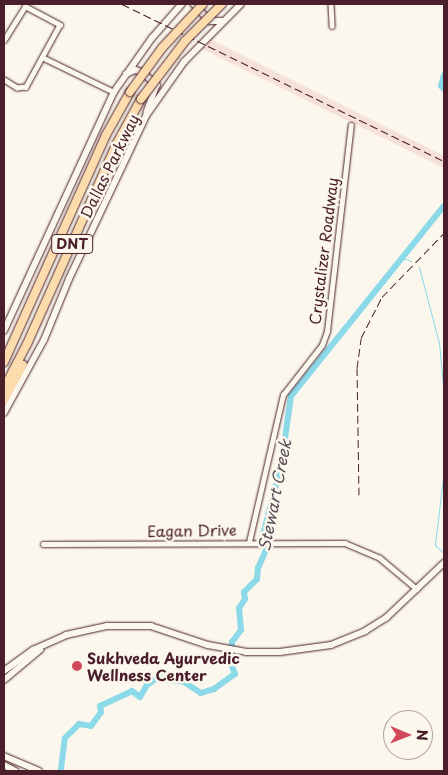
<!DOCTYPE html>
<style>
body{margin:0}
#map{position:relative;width:448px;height:775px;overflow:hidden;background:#fbf7ec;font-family:"Playpen Sans",sans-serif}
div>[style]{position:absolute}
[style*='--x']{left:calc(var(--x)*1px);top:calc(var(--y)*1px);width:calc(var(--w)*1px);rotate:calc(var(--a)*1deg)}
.built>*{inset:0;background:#f6e1d9}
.stream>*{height:1px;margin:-0.5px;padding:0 0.5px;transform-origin:0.5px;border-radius:0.5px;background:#8bd9e9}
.river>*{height:6px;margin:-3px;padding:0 3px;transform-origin:3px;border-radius:3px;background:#8bd9e9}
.roads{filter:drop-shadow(0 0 1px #4a1f2b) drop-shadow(0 0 1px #4a1f2b)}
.minor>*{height:4.5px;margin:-2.25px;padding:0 2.25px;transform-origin:2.25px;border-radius:2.25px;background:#fbf7ec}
.secondary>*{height:5.5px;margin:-2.75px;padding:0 2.75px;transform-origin:2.75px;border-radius:2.75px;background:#fbf7ec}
.motorway>*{height:8px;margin:-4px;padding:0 4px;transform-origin:4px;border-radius:4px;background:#fcdcac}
.rail>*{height:1px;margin-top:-0.5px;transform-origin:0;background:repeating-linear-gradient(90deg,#4a1f2b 0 8px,transparent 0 12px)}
.bridges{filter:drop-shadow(0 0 1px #4a1f2b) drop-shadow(0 0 1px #4a1f2b)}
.motorway-bridge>*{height:8px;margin:-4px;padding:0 4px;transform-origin:4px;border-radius:4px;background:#fcdcac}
.dots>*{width:14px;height:14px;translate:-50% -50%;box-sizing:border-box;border:2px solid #fbf7ec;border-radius:50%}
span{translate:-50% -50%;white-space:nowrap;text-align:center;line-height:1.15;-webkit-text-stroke:5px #fbf7ec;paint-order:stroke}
.shield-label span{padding:1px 4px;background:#fbf7ec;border:1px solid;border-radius:4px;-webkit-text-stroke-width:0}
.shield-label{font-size:14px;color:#4a1f2b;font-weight:700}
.street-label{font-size:15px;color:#4a1f2b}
.poi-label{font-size:15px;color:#4a1f2b;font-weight:700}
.left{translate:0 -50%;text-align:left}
.water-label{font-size:16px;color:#5a4e5a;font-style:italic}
.frame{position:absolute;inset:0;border:5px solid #4a1f2b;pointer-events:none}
.north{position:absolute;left:383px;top:710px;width:50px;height:50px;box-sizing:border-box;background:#fbf7ec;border:1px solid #b4a19f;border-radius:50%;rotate:91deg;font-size:14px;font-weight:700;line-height:20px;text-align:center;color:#4a1f2b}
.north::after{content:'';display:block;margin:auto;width:18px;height:22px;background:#d1495b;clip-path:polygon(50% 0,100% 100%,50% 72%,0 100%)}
</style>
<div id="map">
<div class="built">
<div style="clip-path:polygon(210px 39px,444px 156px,444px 168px,202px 49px)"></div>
</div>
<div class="stream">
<div style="--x:401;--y:257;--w:11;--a:22"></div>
<div style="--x:419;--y:267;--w:79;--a:75.3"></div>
<div style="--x:439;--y:343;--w:42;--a:84.6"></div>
<div style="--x:444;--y:390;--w:1;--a:90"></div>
<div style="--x:444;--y:469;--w:77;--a:96.8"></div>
<div style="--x:435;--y:545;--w:12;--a:42"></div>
</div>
<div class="river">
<div style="--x:444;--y:75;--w:11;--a:105"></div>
<div style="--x:441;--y:86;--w:4;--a:45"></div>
<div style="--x:61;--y:769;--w:31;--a:-83"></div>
<div style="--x:65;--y:738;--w:20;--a:-45"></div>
<div style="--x:79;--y:724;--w:12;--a:9"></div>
<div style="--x:91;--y:726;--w:17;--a:-54"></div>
<div style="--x:101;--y:712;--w:6;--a:-99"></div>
<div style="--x:100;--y:706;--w:35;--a:-25"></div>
<div style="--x:132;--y:691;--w:10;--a:37"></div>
<div style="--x:140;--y:697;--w:14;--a:-60"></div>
<div style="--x:147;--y:685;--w:12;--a:-35"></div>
<div style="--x:157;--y:678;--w:27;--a:8"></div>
<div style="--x:184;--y:682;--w:20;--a:33"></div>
<div style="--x:201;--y:693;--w:14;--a:-17"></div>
<div style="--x:214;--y:689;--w:26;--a:-36"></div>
<div style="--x:235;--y:674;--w:9;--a:-111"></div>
<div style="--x:232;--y:666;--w:24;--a:-90"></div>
<div style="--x:232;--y:642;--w:15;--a:-53"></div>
<div style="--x:241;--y:630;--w:22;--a:-95"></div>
<div style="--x:239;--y:608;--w:11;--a:-56"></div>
<div style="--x:245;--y:599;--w:7;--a:-98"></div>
<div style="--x:244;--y:592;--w:18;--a:-45"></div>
<div style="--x:257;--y:579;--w:11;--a:-85"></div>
<div style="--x:258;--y:568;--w:22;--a:-66"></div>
<div style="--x:267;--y:548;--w:14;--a:-107"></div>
<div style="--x:263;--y:535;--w:71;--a:-75.4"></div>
<div style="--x:281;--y:466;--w:71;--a:-81.9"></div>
<div style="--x:291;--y:396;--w:244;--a:-51.2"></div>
</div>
<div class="roads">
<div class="minor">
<div style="--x:331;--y:4;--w:22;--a:87"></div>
<div style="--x:4;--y:40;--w:40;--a:-58"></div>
<div style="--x:25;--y:6;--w:40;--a:28"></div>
<div style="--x:60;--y:25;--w:71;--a:118.7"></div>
<div style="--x:26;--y:87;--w:9;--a:174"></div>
<div style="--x:17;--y:88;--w:15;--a:-148"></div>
<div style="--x:42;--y:57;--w:80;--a:25.9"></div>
<div style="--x:249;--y:542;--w:151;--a:-77"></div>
<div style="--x:283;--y:395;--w:63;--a:-52"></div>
<div style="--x:322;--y:345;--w:15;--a:-70"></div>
<div style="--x:327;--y:331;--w:207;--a:-83.4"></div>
<div style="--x:43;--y:544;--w:302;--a:-0.2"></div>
<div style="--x:345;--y:543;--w:38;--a:23"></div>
<div style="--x:380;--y:558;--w:48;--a:40"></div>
</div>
<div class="secondary">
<div style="--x:194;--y:4;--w:23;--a:47"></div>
<div style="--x:210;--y:21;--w:12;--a:0"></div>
<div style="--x:126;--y:74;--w:10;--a:-24"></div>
<div style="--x:135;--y:70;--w:7;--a:16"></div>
<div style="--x:142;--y:72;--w:20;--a:41"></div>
<div style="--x:157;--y:85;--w:29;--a:110"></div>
<div style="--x:4;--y:331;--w:263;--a:-65.3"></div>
<div style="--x:114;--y:92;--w:66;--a:-54.9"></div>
<div style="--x:152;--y:38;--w:45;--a:-48.6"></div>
<div style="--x:4;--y:413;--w:83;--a:-61.3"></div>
<div style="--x:44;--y:340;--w:66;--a:-67.7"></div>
<div style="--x:69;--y:279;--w:180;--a:-64.7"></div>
<div style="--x:146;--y:116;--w:66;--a:-54.9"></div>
<div style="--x:184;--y:62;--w:81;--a:-45.5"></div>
<div style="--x:4;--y:671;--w:36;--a:-36"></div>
<div style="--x:33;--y:650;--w:36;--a:-24"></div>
<div style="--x:66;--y:635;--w:42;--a:-12.4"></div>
<div style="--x:107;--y:626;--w:44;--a:0"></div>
<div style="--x:151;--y:626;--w:60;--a:18.4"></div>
<div style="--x:208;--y:645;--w:39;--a:10"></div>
<div style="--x:246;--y:652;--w:34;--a:0"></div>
<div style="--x:280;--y:652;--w:51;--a:-7.8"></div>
<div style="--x:331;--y:645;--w:37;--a:-22"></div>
<div style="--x:365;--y:631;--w:25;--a:-32"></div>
<div style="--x:386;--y:618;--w:80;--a:-43.5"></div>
<div style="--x:4;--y:680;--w:47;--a:-39.8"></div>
<div style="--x:4;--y:756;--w:38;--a:23"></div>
<div style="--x:4;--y:765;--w:13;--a:27"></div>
</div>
<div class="motorway">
<div style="--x:4;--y:362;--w:249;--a:-65.8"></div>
<div style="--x:106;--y:135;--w:49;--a:-60.8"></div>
<div style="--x:4;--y:388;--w:50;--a:-62.4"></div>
<div style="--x:27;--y:344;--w:220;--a:-65.9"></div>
<div style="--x:117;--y:143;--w:50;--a:-61.4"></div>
<div style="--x:4;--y:400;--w:40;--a:-62"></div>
</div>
</div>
<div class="rail">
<div style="--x:122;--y:4;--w:358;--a:26"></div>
<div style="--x:359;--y:495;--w:127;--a:-90.9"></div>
<div style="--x:357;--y:368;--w:30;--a:-82"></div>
<div style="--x:361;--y:338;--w:46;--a:-62.9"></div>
<div style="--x:382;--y:297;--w:89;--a:-45.9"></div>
</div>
<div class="bridges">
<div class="motorway-bridge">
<div style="--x:130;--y:92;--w:54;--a:-54"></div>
<div style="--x:162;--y:48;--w:60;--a:-47"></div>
<div style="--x:141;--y:99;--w:73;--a:-52.8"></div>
<div style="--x:185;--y:41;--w:52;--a:-45"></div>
</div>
</div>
<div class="dots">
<div style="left:77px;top:666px;background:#d1495b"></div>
</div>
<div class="shield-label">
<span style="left:72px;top:244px">DNT</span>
</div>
<div class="street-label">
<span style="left:109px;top:166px;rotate:-64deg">Dallas Parkway</span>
<span style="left:323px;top:251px;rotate:-83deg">Crystalizer Roadway</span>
<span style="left:192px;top:530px;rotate:-1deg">Eagan Drive</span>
</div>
<div class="poi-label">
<span class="left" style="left:87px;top:666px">Sukhveda Ayurvedic<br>Wellness Center</span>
</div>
<div class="water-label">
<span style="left:274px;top:495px;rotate:-79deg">Stewart Creek</span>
</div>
<div class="frame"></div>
<div class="north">N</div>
</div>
